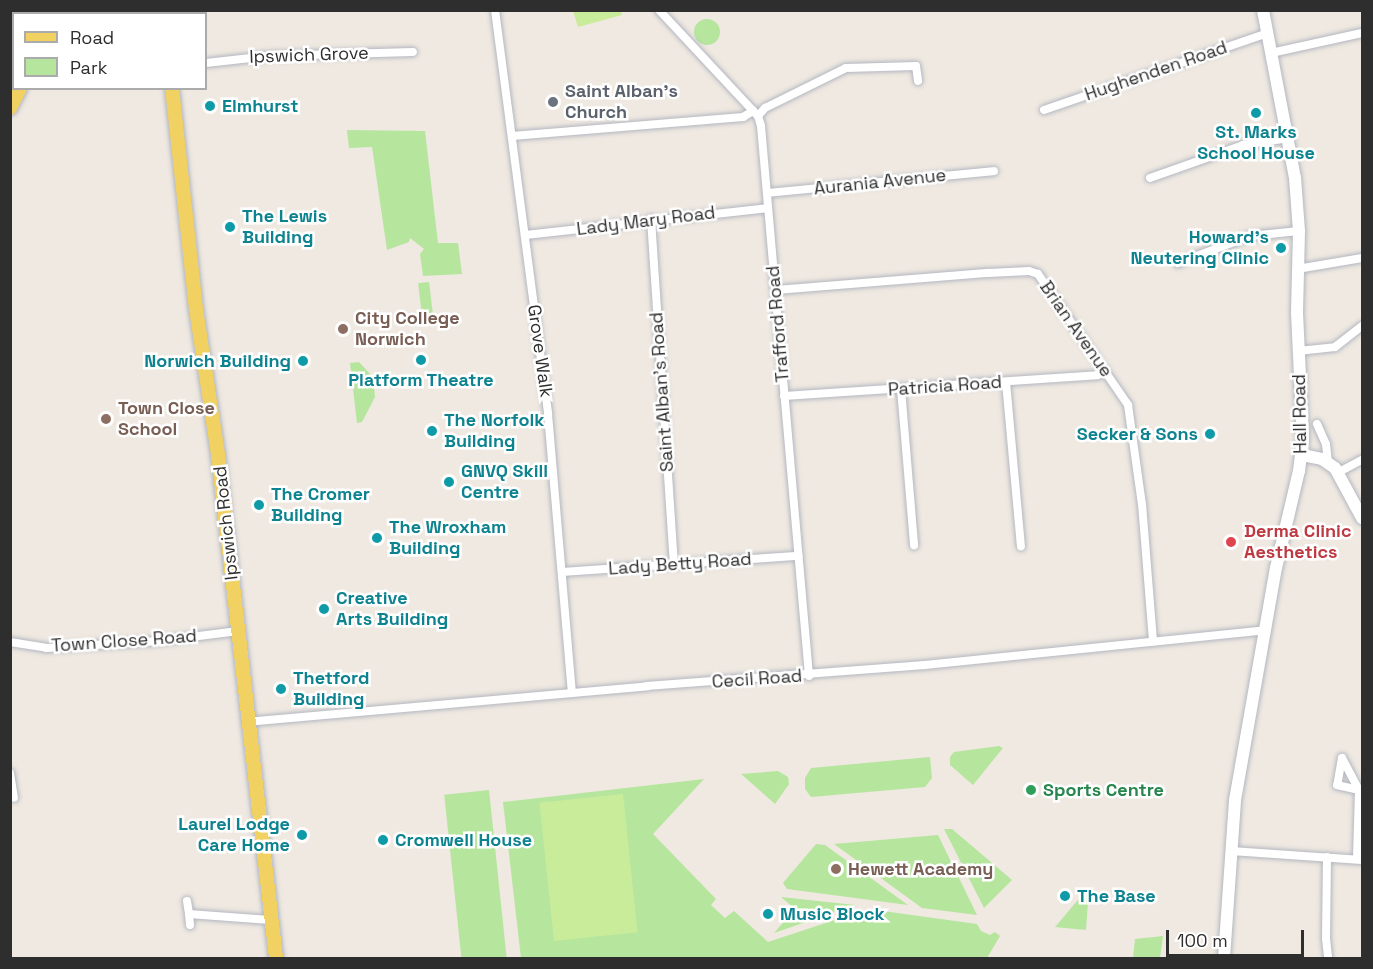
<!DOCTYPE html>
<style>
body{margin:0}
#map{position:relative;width:1373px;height:969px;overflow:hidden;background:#efe9e1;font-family:"Space Grotesk",sans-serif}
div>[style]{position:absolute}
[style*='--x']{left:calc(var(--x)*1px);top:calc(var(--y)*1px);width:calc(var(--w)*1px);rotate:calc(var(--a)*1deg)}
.green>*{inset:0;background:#b6e59e;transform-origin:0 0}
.round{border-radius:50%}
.pitch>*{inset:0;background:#c9ec9a;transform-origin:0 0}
.roads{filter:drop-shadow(0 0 2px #b4b7c1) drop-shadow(0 0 2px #b4b7c1)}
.street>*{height:8px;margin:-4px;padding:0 4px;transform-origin:4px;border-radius:4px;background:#fff}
.secondary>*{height:12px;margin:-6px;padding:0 6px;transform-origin:6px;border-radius:6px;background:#fff}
.primary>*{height:14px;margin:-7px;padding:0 7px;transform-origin:7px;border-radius:7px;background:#f2d163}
.dots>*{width:16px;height:16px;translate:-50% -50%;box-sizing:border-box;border:3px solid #fff;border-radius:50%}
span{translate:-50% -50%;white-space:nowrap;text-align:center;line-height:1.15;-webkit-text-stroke:5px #fff;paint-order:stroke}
.street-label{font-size:18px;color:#2e2e2e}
.worship-label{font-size:18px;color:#5b616d;font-weight:700}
.left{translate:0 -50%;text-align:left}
.culture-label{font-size:18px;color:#0d838f;font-weight:700}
.right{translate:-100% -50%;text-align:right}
.education-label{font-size:18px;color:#785e54;font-weight:700}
.health-label{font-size:18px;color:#be3a42;font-weight:700}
.leisure-label{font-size:18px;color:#27864d;font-weight:700}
.frame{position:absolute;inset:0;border:12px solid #2e2e2e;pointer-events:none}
.legend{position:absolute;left:12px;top:12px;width:195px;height:78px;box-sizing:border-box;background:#fff;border:2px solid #ababab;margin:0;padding:8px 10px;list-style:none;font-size:18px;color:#2e2e2e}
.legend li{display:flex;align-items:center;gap:12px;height:30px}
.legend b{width:30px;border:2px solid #ababab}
.scale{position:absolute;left:1166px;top:930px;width:138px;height:27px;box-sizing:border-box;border:3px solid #2e2e2e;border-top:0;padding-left:8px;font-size:18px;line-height:21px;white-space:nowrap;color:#2e2e2e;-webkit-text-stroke:4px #fff;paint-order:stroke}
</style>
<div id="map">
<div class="green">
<div class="round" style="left:694px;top:19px;width:26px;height:26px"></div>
<div style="clip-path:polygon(347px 130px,425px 131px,438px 243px,458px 243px,462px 274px,423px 276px,420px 254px,424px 249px,410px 238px,409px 242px,387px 250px,372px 147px,349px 148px)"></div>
<div style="left:429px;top:282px;width:40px;height:11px;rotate:83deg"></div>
<div style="clip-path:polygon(359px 362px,373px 377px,375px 397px,362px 422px,357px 423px,350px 363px)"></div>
<div style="clip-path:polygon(999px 746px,1003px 748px,973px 785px,950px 765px,950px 757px,954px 752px)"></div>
<div style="clip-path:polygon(930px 757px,932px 778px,925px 787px,811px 797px,805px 789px,805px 778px,811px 768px)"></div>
<div style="clip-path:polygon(778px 771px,788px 777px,789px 784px,775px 804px,741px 774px)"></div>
<div style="clip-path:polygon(704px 779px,653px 834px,716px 899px,711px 905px,725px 918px,734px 911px,768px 942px,868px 909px,977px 924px,981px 931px,990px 935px,995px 932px,1000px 936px,987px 958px,521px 958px,503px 802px)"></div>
<div style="left:489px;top:790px;width:169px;height:45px;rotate:84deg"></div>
<div style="clip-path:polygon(944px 829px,952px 829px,1012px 880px,984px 908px)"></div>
<div style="clip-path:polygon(938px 835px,977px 915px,922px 908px,834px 844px)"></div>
<div style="clip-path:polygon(816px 844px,825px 845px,908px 905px,787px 889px,783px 883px)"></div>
<div style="clip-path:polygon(1089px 887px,1086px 930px,1055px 927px)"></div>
<div style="clip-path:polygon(781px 897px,855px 905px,774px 933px,795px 909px)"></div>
<div style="clip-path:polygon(1163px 936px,1160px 958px,1133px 958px,1135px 939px)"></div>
</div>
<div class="pitch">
<div style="clip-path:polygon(573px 11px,621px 11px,622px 15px,578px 27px)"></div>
<div style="left:623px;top:794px;width:139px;height:84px;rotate:84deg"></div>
</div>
<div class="roads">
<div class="street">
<div style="--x:495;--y:10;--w:407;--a:82.5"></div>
<div style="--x:548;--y:414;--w:280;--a:85.1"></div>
<div style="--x:659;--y:10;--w:145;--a:47"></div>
<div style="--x:758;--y:116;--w:10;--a:73"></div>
<div style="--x:761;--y:126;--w:552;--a:85.01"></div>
<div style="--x:1271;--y:53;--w:93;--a:-12.4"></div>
<div style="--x:206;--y:63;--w:63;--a:-6.3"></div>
<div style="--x:269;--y:56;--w:144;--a:-1.6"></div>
<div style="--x:1044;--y:110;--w:236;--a:-19"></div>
<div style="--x:758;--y:116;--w:11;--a:-49"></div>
<div style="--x:765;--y:108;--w:90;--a:-26.3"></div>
<div style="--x:846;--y:68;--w:70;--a:-1.6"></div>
<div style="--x:916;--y:66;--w:15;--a:82"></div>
<div style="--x:512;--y:136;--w:232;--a:-4.7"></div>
<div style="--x:743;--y:117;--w:12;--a:-31"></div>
<div style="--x:1150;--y:178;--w:99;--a:-19.5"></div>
<div style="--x:1243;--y:145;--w:46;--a:-8.8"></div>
<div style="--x:767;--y:193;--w:228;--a:-5.5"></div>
<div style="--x:651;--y:219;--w:346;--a:86.2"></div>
<div style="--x:525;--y:235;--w:244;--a:-6.3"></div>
<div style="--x:1178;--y:263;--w:77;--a:-20.6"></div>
<div style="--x:1250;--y:236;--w:49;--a:-5.8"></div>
<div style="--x:1297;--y:269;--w:66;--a:-9.6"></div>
<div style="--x:776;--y:290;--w:214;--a:-4.6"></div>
<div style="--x:989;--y:273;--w:40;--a:-2.9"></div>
<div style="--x:1029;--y:271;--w:9;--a:18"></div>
<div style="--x:1038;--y:274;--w:159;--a:55.5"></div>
<div style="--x:1128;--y:405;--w:100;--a:82"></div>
<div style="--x:1142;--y:504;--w:138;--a:85.4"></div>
<div style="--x:1298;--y:351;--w:37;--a:-6"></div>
<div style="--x:1335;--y:347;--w:34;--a:-38"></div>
<div style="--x:1006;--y:382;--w:165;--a:84.8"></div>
<div style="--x:901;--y:389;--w:157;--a:85.2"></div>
<div style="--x:784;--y:396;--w:314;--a:-3.8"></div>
<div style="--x:1097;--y:375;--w:9;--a:-18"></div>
<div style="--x:1317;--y:424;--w:22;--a:66"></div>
<div style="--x:1326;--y:444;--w:18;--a:84"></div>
<div style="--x:1339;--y:472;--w:26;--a:-28"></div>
<div style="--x:562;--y:572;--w:237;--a:-3.9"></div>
<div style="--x:10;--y:642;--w:36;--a:9"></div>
<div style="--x:46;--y:648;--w:113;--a:-3.5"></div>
<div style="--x:159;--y:641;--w:80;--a:-7.2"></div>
<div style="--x:247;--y:722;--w:402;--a:-5.1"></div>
<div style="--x:647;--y:686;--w:278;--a:-4.3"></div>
<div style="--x:924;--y:665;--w:344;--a:-5.8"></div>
<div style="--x:1342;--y:758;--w:36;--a:62"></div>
<div style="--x:1359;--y:790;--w:69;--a:91.7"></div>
<div style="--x:1342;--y:758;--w:27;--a:100"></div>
<div style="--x:1337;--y:785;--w:23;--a:13"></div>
<div style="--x:10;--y:773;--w:25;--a:81"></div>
<div style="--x:1231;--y:851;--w:131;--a:3.9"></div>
<div style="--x:1327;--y:857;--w:81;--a:90.7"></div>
<div style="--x:1326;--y:938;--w:20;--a:84"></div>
<div style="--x:187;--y:901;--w:13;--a:81"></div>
<div style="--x:190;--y:925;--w:11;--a:-95"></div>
<div style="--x:189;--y:914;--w:81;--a:4.2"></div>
</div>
<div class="secondary">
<div style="--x:1302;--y:455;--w:20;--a:11"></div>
<div style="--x:1322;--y:459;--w:16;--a:35"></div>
<div style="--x:1335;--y:468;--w:57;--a:61.6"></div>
<div style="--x:1224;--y:958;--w:158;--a:-86"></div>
<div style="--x:1235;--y:800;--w:236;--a:-80"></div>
<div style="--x:1276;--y:568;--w:100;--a:-76.7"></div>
<div style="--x:1299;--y:471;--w:31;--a:-83"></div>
<div style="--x:1303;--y:440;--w:127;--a:-92.7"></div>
<div style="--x:1297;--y:313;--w:82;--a:-88.6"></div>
<div style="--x:1299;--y:231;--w:53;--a:-94.3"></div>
<div style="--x:1295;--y:178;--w:171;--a:-100.8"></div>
</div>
<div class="primary">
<div style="--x:162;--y:10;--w:4;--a:90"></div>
<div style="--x:58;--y:14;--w:4;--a:-76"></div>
<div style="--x:172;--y:88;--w:222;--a:83.8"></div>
<div style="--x:196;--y:309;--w:148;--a:81.4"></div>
<div style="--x:218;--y:455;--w:506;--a:83.42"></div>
<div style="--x:10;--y:108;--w:22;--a:-63"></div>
</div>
</div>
<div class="dots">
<div style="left:553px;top:102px;background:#6b7280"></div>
<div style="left:210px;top:106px;background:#0f9aa8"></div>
<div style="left:1256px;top:113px;background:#0f9aa8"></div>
<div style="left:230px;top:227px;background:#0f9aa8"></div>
<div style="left:1281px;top:248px;background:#0f9aa8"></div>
<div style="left:343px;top:329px;background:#8d6e63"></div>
<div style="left:421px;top:360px;background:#0f9aa8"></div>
<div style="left:303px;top:361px;background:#0f9aa8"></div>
<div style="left:106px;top:419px;background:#8d6e63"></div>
<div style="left:432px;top:431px;background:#0f9aa8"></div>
<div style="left:1210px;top:434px;background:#0f9aa8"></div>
<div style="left:449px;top:482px;background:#0f9aa8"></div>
<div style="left:259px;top:505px;background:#0f9aa8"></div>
<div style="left:377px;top:538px;background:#0f9aa8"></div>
<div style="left:1231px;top:542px;background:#e0444e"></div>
<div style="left:324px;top:609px;background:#0f9aa8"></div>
<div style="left:281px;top:689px;background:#0f9aa8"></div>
<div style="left:1031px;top:790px;background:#2e9e5b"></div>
<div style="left:302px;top:835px;background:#0f9aa8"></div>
<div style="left:383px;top:840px;background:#0f9aa8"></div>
<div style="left:836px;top:869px;background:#8d6e63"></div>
<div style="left:1065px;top:896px;background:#0f9aa8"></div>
<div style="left:768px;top:914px;background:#0f9aa8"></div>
</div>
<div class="street-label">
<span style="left:309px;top:55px;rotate:-2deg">Ipswich Grove</span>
<span style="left:1156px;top:71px;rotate:-19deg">Hughenden Road</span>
<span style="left:880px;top:182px;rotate:-6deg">Aurania Avenue</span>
<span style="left:646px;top:221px;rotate:-7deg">Lady Mary Road</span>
<span style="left:778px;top:324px;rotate:-95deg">Trafford Road</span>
<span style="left:1076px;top:329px;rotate:55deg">Brian Avenue</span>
<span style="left:540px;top:351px;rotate:82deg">Grove Walk</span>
<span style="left:945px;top:386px;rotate:-4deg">Patricia Road</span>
<span style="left:662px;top:392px;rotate:-94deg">Saint Alban's Road</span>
<span style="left:1300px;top:414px;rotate:-91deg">Hall Road</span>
<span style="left:226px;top:523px;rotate:-96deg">Ipswich Road</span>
<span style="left:680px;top:564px;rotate:-4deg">Lady Betty Road</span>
<span style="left:124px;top:641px;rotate:-4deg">Town Close Road</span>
<span style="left:757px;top:679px;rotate:-4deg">Cecil Road</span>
</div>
<div class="worship-label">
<span class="left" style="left:565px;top:102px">Saint Alban's<br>Church</span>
</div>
<div class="culture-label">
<span class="left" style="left:222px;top:106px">Elmhurst</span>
<span style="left:1256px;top:143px">St. Marks<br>School House</span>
<span class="left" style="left:242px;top:227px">The Lewis<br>Building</span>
<span class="right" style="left:1269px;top:248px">Howard's<br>Neutering Clinic</span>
<span class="right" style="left:291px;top:361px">Norwich Building</span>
<span style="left:421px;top:380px">Platform Theatre</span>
<span class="left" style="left:444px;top:431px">The Norfolk<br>Building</span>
<span class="right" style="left:1198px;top:434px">Secker &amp; Sons</span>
<span class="left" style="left:461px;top:482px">GNVQ Skill<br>Centre</span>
<span class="left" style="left:271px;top:505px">The Cromer<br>Building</span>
<span class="left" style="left:389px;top:538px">The Wroxham<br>Building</span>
<span class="left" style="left:336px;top:609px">Creative<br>Arts Building</span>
<span class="left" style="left:293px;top:689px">Thetford<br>Building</span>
<span class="right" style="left:290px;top:835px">Laurel Lodge<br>Care Home</span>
<span class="left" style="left:395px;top:840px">Cromwell House</span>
<span class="left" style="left:1077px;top:896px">The Base</span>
<span class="left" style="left:780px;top:914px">Music Block</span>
</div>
<div class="education-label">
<span class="left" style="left:355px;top:329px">City College<br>Norwich</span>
<span class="left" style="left:118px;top:419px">Town Close<br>School</span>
<span class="left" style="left:848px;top:869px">Hewett Academy</span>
</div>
<div class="health-label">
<span class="left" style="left:1244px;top:542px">Derma Clinic<br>Aesthetics</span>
</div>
<div class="leisure-label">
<span class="left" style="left:1043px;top:790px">Sports Centre</span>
</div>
<div class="frame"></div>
<ul class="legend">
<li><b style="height:8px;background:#f2d163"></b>Road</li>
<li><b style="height:16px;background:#b6e59e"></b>Park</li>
</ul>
<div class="scale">100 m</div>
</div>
